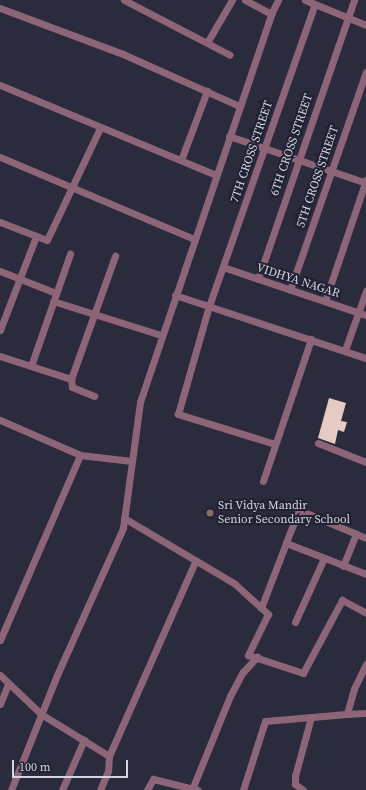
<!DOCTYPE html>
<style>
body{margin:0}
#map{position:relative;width:366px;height:790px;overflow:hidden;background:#2a2c3e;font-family:"Source Serif 4",serif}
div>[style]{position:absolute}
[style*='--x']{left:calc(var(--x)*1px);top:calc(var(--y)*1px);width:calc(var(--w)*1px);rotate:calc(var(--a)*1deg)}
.building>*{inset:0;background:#e6cbc3}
.minor>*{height:7px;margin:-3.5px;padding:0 3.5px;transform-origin:3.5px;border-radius:3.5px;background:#8d6577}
.dots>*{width:11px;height:11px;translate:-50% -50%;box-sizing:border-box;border:2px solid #202234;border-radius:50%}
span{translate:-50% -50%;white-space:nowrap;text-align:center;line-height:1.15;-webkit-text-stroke:4px #202234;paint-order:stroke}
.street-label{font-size:12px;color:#d3d5e1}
.poi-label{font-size:12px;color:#d3d5e1}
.left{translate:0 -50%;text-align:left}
.scale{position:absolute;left:12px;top:760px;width:116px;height:18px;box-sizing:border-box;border:2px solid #d3d5e1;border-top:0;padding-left:5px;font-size:12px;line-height:14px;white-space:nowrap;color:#d3d5e1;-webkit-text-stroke:3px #202234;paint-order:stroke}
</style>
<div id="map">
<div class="building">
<div style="clip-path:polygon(329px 398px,346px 403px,341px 421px,347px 422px,344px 432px,338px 430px,335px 444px,318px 438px)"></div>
</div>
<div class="minor">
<div style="--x:124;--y:0;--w:119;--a:27.4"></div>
<div style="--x:245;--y:0;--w:30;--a:28"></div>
<div style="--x:305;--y:0;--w:66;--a:22.3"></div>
<div style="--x:0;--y:8;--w:131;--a:20.5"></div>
<div style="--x:123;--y:54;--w:127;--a:24.1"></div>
<div style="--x:208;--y:41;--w:48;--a:-59.7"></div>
<div style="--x:0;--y:85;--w:234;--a:22.6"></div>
<div style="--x:229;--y:136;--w:145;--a:18.9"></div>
<div style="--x:0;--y:157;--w:211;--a:22.9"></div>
<div style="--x:181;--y:160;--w:74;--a:-69.4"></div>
<div style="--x:0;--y:222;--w:50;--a:21"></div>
<div style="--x:47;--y:240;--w:124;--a:-64.7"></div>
<div style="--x:223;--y:267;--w:151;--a:18.6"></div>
<div style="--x:0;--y:271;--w:60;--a:21.4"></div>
<div style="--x:258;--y:279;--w:295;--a:-71"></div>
<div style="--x:290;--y:290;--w:231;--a:-70.8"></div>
<div style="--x:175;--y:295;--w:201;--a:18.3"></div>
<div style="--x:53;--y:301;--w:113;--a:17.5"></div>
<div style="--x:325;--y:301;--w:128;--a:-71.3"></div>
<div style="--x:0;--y:330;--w:101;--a:-69"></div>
<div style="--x:345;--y:350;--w:63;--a:-70.4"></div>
<div style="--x:0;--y:356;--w:75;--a:17.9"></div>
<div style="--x:71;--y:379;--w:131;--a:-70.3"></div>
<div style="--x:31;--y:366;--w:119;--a:-70.8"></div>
<div style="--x:71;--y:379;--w:8;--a:83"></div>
<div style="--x:72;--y:387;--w:24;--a:22"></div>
<div style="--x:0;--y:420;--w:87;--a:23.6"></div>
<div style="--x:80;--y:455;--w:52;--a:6.6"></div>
<div style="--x:318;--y:443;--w:52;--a:21.6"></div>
<div style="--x:275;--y:444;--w:102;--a:-162.8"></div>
<div style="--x:178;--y:414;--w:112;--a:-74"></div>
<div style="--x:209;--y:306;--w:320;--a:-70.7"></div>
<div style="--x:263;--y:481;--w:150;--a:-71.3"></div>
<div style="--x:124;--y:518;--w:129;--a:30.7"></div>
<div style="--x:235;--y:584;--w:45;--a:42.3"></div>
<div style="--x:268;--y:614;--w:46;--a:116"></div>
<div style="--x:248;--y:655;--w:58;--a:18.1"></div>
<div style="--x:303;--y:673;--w:83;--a:-61.9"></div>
<div style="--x:342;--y:600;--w:27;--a:28"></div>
<div style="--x:366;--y:538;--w:73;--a:-157.3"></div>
<div style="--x:299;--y:510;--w:35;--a:112"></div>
<div style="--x:286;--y:543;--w:86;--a:21.2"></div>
<div style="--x:343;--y:566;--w:35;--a:-68"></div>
<div style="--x:261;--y:608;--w:70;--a:-69"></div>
<div style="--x:295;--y:622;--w:70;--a:-65.6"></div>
<div style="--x:0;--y:640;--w:202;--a:-66.6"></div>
<div style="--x:366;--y:664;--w:28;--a:116"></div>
<div style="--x:354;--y:689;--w:26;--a:106"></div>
<div style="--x:347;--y:714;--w:19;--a:-3"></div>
<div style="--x:0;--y:675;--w:57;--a:43.6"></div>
<div style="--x:41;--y:714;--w:80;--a:31.7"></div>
<div style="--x:109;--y:756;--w:214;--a:-66.1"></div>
<div style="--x:0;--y:704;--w:22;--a:-68"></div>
<div style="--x:193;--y:787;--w:98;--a:-67.9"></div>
<div style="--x:230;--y:696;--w:27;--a:-62"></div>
<div style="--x:243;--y:672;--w:21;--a:-47"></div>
<div style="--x:11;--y:790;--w:124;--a:-68.2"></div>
<div style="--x:57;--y:675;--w:161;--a:-65.8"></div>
<div style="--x:123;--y:528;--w:127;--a:-82.3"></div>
<div style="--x:140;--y:402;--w:410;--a:-71.3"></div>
<div style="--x:271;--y:14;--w:16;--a:-63"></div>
<div style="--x:62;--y:790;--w:55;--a:-66.3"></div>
<div style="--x:100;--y:790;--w:21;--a:-67"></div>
<div style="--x:108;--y:771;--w:15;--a:-86"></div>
<div style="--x:147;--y:790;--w:13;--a:-61"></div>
<div style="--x:153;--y:779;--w:46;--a:13.7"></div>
<div style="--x:243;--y:790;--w:72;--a:-72.3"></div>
<div style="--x:265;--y:721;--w:82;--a:-4.9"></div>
<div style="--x:303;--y:790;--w:10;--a:-143"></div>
<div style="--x:295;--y:784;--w:8;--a:-90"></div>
<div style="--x:295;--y:776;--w:61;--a:-74.8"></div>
</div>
<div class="dots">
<div style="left:210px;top:513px;background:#8d6e63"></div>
</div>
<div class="street-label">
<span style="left:292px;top:145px;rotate:-71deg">6TH CROSS STREET</span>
<span style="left:252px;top:152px;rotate:-71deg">7TH CROSS STREET</span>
<span style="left:318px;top:177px;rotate:-71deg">5TH CROSS STREET</span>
<span style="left:298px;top:281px;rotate:18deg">VIDHYA NAGAR</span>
</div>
<div class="poi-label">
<span class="left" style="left:218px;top:513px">Sri Vidya Mandir<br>Senior Secondary School</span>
</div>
<div class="scale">100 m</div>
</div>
